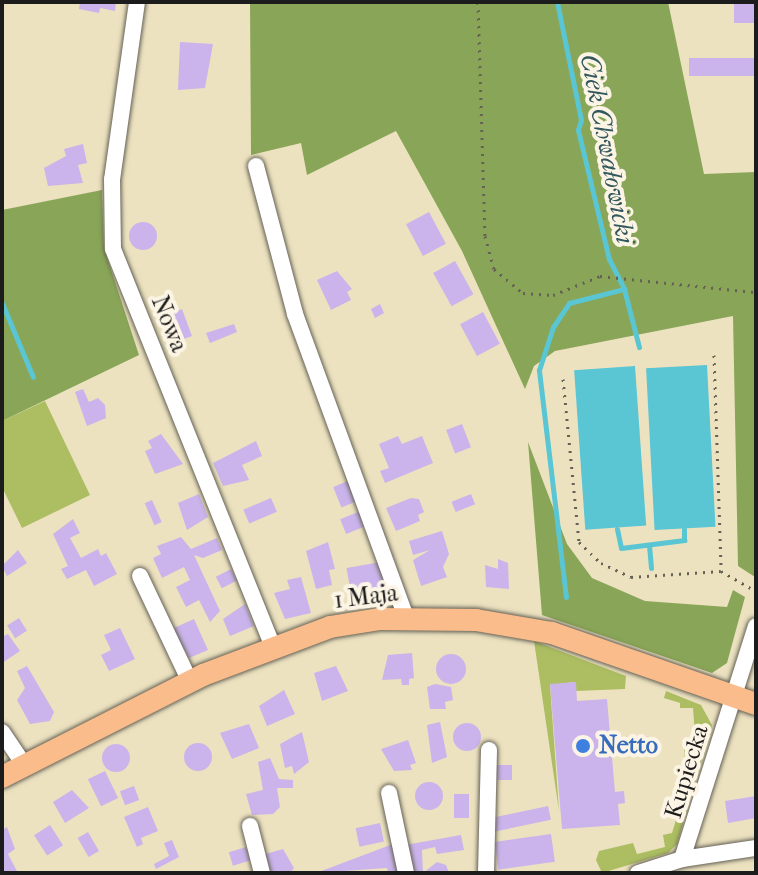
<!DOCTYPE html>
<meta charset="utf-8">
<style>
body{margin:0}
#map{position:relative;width:758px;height:875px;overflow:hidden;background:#ece2c0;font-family:"IM FELL French Canon",serif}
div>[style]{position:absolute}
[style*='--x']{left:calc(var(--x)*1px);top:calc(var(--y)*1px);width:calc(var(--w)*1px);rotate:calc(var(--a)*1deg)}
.green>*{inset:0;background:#acbe61}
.forest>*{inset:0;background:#89a557}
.water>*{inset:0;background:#5ac5d3;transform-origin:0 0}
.stream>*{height:5px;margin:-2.5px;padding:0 2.5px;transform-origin:2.5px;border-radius:2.5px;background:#5ac5d3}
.building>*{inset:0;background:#cab4eb;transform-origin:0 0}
.round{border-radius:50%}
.path>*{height:3px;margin-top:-1.5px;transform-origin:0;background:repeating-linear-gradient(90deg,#656155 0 2px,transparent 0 8px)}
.roads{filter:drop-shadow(0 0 2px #656155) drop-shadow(0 0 2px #656155)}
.minor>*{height:16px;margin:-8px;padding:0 8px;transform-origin:8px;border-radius:8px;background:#fff}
.major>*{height:22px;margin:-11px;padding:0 11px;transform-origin:11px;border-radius:11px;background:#fabc8b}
.dots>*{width:22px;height:22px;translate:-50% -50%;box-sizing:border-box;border:4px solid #fcf5e5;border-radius:50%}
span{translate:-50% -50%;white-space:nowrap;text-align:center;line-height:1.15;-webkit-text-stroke:8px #fcf5e5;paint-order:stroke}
.street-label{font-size:24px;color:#1c1c1c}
.shop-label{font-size:24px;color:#366cbe;font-weight:700}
.left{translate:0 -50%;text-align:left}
.water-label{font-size:26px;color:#32575c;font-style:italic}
.frame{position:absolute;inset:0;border:4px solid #1c1c1c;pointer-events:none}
</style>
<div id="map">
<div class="green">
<div style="clip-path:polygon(45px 401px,90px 495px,22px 528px,2px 487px,2px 421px)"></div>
<div style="clip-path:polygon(534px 641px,626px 676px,625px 689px,576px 691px,575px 682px,550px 685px,559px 811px)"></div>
<div style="clip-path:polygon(666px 691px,701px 705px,712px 725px,677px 844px,668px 853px,602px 873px,596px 860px,599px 851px,633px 843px,637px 854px,665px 847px,663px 835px,672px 833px,687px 783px,684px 750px,696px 749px,693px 708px,680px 708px,680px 703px,664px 698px)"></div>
</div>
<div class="forest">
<div style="clip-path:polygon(250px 2px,668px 2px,704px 174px,756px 172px,755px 577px,738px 566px,733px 316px,555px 351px,534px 366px,525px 389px,462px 251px,396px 131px,307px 175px,301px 143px,251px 155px)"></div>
<div style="clip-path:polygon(102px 190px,104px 248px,139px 355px,2px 421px,2px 210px)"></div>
<div style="clip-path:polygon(528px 442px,567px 544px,592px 578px,645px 601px,727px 607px,733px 590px,745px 597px,727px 663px,712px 673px,542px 615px)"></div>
</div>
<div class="water">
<div style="left:707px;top:365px;width:162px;height:61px;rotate:87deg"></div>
<div style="left:635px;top:366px;width:160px;height:61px;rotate:86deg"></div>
</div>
<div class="stream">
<div style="--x:557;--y:2;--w:120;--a:78.5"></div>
<div style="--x:581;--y:120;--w:10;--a:107"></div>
<div style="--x:578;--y:130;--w:133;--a:76.5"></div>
<div style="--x:609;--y:259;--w:34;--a:63"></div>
<div style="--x:624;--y:289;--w:60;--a:75.5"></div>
<div style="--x:2;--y:303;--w:80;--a:67.3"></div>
<div style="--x:617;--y:529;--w:19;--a:78"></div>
<div style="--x:621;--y:548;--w:64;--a:-7.2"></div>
<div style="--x:684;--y:540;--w:11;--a:-90"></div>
<div style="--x:649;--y:545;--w:23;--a:85"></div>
<div style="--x:566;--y:597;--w:229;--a:-96.8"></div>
<div style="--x:539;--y:370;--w:45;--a:-72"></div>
<div style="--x:553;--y:327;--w:29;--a:-56"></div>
<div style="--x:569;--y:303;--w:57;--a:-14.3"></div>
</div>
<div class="building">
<div style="clip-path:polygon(80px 2px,116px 2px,115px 11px,100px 8px,99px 13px,79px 9px)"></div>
<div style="left:734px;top:2px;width:22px;height:21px"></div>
<div style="clip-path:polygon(180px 42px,213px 44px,205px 88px,178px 90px)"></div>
<div style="left:756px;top:58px;width:18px;height:67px;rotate:90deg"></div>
<div style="clip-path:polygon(83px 144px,87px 163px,78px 165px,83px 183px,48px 186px,44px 168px,66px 156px,64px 149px)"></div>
<div style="left:429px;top:212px;width:36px;height:26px;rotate:62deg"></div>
<div class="round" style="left:129px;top:222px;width:28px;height:28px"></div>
<div style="left:455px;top:261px;width:38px;height:25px;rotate:61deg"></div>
<div style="clip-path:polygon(337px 271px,352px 289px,347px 292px,351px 300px,331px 310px,317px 280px)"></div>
<div style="clip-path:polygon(380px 304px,384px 313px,375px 318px,371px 309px)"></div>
<div style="clip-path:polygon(182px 309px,192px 336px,178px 341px,176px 335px,165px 335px,158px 318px)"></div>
<div style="left:483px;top:312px;width:36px;height:26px;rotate:62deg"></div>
<div style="clip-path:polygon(234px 324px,237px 332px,210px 343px,206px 333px)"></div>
<div style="clip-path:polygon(83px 389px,89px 402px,98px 398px,105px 405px,106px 418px,87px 426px,75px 392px)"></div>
<div style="left:462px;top:424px;width:25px;height:17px;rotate:69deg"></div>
<div style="clip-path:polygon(161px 434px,183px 464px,155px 474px,145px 451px,152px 448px,148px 441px)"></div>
<div style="clip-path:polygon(398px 436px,402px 444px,422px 436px,433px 463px,385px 483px,380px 471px,389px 468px,379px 444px)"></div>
<div style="clip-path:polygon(256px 441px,262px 456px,242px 465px,249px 480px,223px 486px,213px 463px)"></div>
<div style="left:348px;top:481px;width:22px;height:16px;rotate:68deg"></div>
<div style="clip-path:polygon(199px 494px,208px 517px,187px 530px,178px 503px)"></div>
<div style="left:471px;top:494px;width:11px;height:21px;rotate:68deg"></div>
<div style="left:271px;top:498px;width:15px;height:30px;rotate:67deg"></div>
<div style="clip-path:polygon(411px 498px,419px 499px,424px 512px,418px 515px,420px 521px,396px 531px,386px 508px)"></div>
<div style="left:152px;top:500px;width:24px;height:8px;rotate:66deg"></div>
<div style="left:368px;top:508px;width:16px;height:30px;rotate:68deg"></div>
<div style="clip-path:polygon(73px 519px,80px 533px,70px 538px,81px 558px,98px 549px,101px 556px,106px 553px,117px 574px,94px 586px,86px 570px,67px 579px,61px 569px,68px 566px,53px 534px)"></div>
<div style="clip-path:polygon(442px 531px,449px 554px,443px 567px,447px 577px,421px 586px,413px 560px,430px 550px,413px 555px,409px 541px)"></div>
<div style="clip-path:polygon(181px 537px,191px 549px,217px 538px,222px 550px,203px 558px,194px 555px,220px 611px,210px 622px,199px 600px,186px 607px,176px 587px,190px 580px,184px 567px,162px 578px,153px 558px,161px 554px,157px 546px)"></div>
<div style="clip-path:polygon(328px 542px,335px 569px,329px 570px,332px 585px,316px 589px,306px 551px)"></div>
<div style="clip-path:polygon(18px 550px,27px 563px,7px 576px,2px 566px)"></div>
<div style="clip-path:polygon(498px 559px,508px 563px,509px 589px,486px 587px,485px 565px,498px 569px)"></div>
<div style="left:381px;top:562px;width:27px;height:35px;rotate:80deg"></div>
<div style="left:231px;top:569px;width:13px;height:17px;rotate:63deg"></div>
<div style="clip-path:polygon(301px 577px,311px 613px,285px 619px,274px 593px,290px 589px,287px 580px)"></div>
<div style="clip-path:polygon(245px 604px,254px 626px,230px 636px,223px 619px)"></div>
<div style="left:19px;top:618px;width:15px;height:14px;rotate:58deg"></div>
<div style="clip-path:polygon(194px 619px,208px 650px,189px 658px,183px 647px,178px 649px,174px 628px)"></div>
<div style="clip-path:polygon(120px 628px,135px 659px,109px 671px,101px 655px,111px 650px,104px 635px)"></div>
<div style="clip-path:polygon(8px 634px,20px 651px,2px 663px,2px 637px)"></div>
<div style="clip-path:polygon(412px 653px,414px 678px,409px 679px,409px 685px,402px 685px,401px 679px,382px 680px,388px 655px)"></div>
<div class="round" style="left:436px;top:654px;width:30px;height:30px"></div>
<div style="clip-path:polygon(27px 666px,54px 712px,50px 721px,30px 724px,17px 700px,25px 688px,17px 671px)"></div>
<div style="clip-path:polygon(336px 666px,348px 691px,322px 701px,314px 673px)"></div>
<div style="clip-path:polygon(576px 682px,577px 701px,607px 699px,615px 792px,624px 791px,625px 803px,618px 804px,620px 825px,562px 829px,550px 684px)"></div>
<div style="clip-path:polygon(435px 684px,451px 687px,453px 700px,445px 702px,446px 709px,430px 709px,427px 687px)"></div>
<div style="clip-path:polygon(284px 690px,295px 714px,267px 726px,259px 706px)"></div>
<div style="clip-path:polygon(440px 722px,447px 757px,432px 763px,427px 725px)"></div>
<div class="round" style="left:453px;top:723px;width:28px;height:28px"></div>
<div style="clip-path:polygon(249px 724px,259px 748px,232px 759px,220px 733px)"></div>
<div style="clip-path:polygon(302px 732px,309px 762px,294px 774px,292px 766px,285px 768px,280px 744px)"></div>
<div style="clip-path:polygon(408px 740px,416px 763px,410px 765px,412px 770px,394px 771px,381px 749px)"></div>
<div class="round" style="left:184px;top:743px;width:28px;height:28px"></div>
<div class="round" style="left:102px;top:744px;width:28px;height:28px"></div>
<div style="clip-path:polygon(270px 758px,279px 779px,293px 780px,293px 788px,277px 788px,280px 807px,273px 814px,252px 815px,246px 794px,263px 790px,258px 762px)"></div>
<div style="left:492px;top:765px;width:20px;height:15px"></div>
<div style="left:105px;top:771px;width:30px;height:19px;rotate:64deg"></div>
<div class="round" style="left:415px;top:782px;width:28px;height:28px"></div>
<div style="left:134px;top:786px;width:15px;height:15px;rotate:70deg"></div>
<div style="clip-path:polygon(72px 790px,89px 808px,65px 823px,53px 802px)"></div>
<div style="left:454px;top:794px;width:15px;height:24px"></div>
<div style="clip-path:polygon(756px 796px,756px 818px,728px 823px,725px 801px)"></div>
<div style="left:548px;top:806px;width:14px;height:57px;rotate:78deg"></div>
<div style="clip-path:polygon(148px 807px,158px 831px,141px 838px,143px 844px,137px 847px,124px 817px)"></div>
<div style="left:380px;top:823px;width:19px;height:25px;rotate:78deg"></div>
<div style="left:50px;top:825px;width:24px;height:19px;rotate:57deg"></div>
<div style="clip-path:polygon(7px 827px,15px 849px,8px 854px,18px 873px,2px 873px,2px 830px)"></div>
<div style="left:88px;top:832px;width:22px;height:12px;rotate:60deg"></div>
<div style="left:551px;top:834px;width:28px;height:57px;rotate:82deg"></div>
<div style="clip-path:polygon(461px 835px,464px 850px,437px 854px,435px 847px,422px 850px,423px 873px,411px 873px,405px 845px)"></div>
<div style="clip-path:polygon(172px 840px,179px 857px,156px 869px,154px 864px,169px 856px,164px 843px)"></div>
<div style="clip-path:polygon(393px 844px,399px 873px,388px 873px,387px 868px,316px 873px)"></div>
<div style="left:246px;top:847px;width:14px;height:18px;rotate:73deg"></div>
<div style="clip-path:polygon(283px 849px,294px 868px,290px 873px,267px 873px,262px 855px)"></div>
<div style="clip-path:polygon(437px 862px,446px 865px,449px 873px,423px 873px)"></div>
</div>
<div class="path">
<div style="--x:478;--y:2;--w:234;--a:88.3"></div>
<div style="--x:485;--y:236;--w:34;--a:75"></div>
<div style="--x:494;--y:269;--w:38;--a:40"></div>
<div style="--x:523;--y:293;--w:30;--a:4"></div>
<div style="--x:553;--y:295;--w:51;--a:-22"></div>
<div style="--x:600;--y:276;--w:157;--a:5.9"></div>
<div style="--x:714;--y:355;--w:216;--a:88.1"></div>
<div style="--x:721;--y:571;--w:34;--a:30"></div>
<div style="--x:563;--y:379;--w:164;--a:84.4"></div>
<div style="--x:579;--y:542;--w:30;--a:44"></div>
<div style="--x:601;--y:563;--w:33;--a:25"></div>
<div style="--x:631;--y:577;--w:90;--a:-3.8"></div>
</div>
<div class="roads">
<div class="minor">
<div style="--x:137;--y:2;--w:179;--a:98"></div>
<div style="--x:112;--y:179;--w:70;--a:89.2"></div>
<div style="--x:113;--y:249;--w:429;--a:68.1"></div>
<div style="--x:256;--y:166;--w:153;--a:75.2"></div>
<div style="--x:295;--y:314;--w:324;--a:69.9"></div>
<div style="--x:140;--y:576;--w:117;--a:64.7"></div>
<div style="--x:2;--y:732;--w:40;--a:56"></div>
<div style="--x:389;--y:793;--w:82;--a:78"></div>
<div style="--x:250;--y:826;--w:49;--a:75.7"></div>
<div style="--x:682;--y:859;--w:244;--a:-72.4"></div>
<div style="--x:486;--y:873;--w:123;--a:-88.6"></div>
<div style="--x:638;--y:873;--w:46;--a:-17.7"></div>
<div style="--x:682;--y:859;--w:75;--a:-8.5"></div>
</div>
<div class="major">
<div style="--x:2;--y:777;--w:225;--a:-26.9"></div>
<div style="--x:203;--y:675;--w:136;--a:-20.7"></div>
<div style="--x:330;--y:627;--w:51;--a:-9.1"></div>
<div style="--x:380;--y:619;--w:96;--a:0.6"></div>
<div style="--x:476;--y:620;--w:77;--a:9.7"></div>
<div style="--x:552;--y:633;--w:216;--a:19.2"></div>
</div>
</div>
<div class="dots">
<div style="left:583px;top:746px;background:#3f7fe0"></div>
</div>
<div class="street-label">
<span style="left:169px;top:324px;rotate:68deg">Nowa</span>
<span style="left:366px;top:597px;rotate:-7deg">1 Maja</span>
<span style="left:687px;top:772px;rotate:-73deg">Kupiecka</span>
</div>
<div class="shop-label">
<span class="left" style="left:599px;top:746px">Netto</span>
</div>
<div class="water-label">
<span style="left:607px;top:149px;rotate:79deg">Ciek Chwałowicki</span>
</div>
<div class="frame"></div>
</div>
